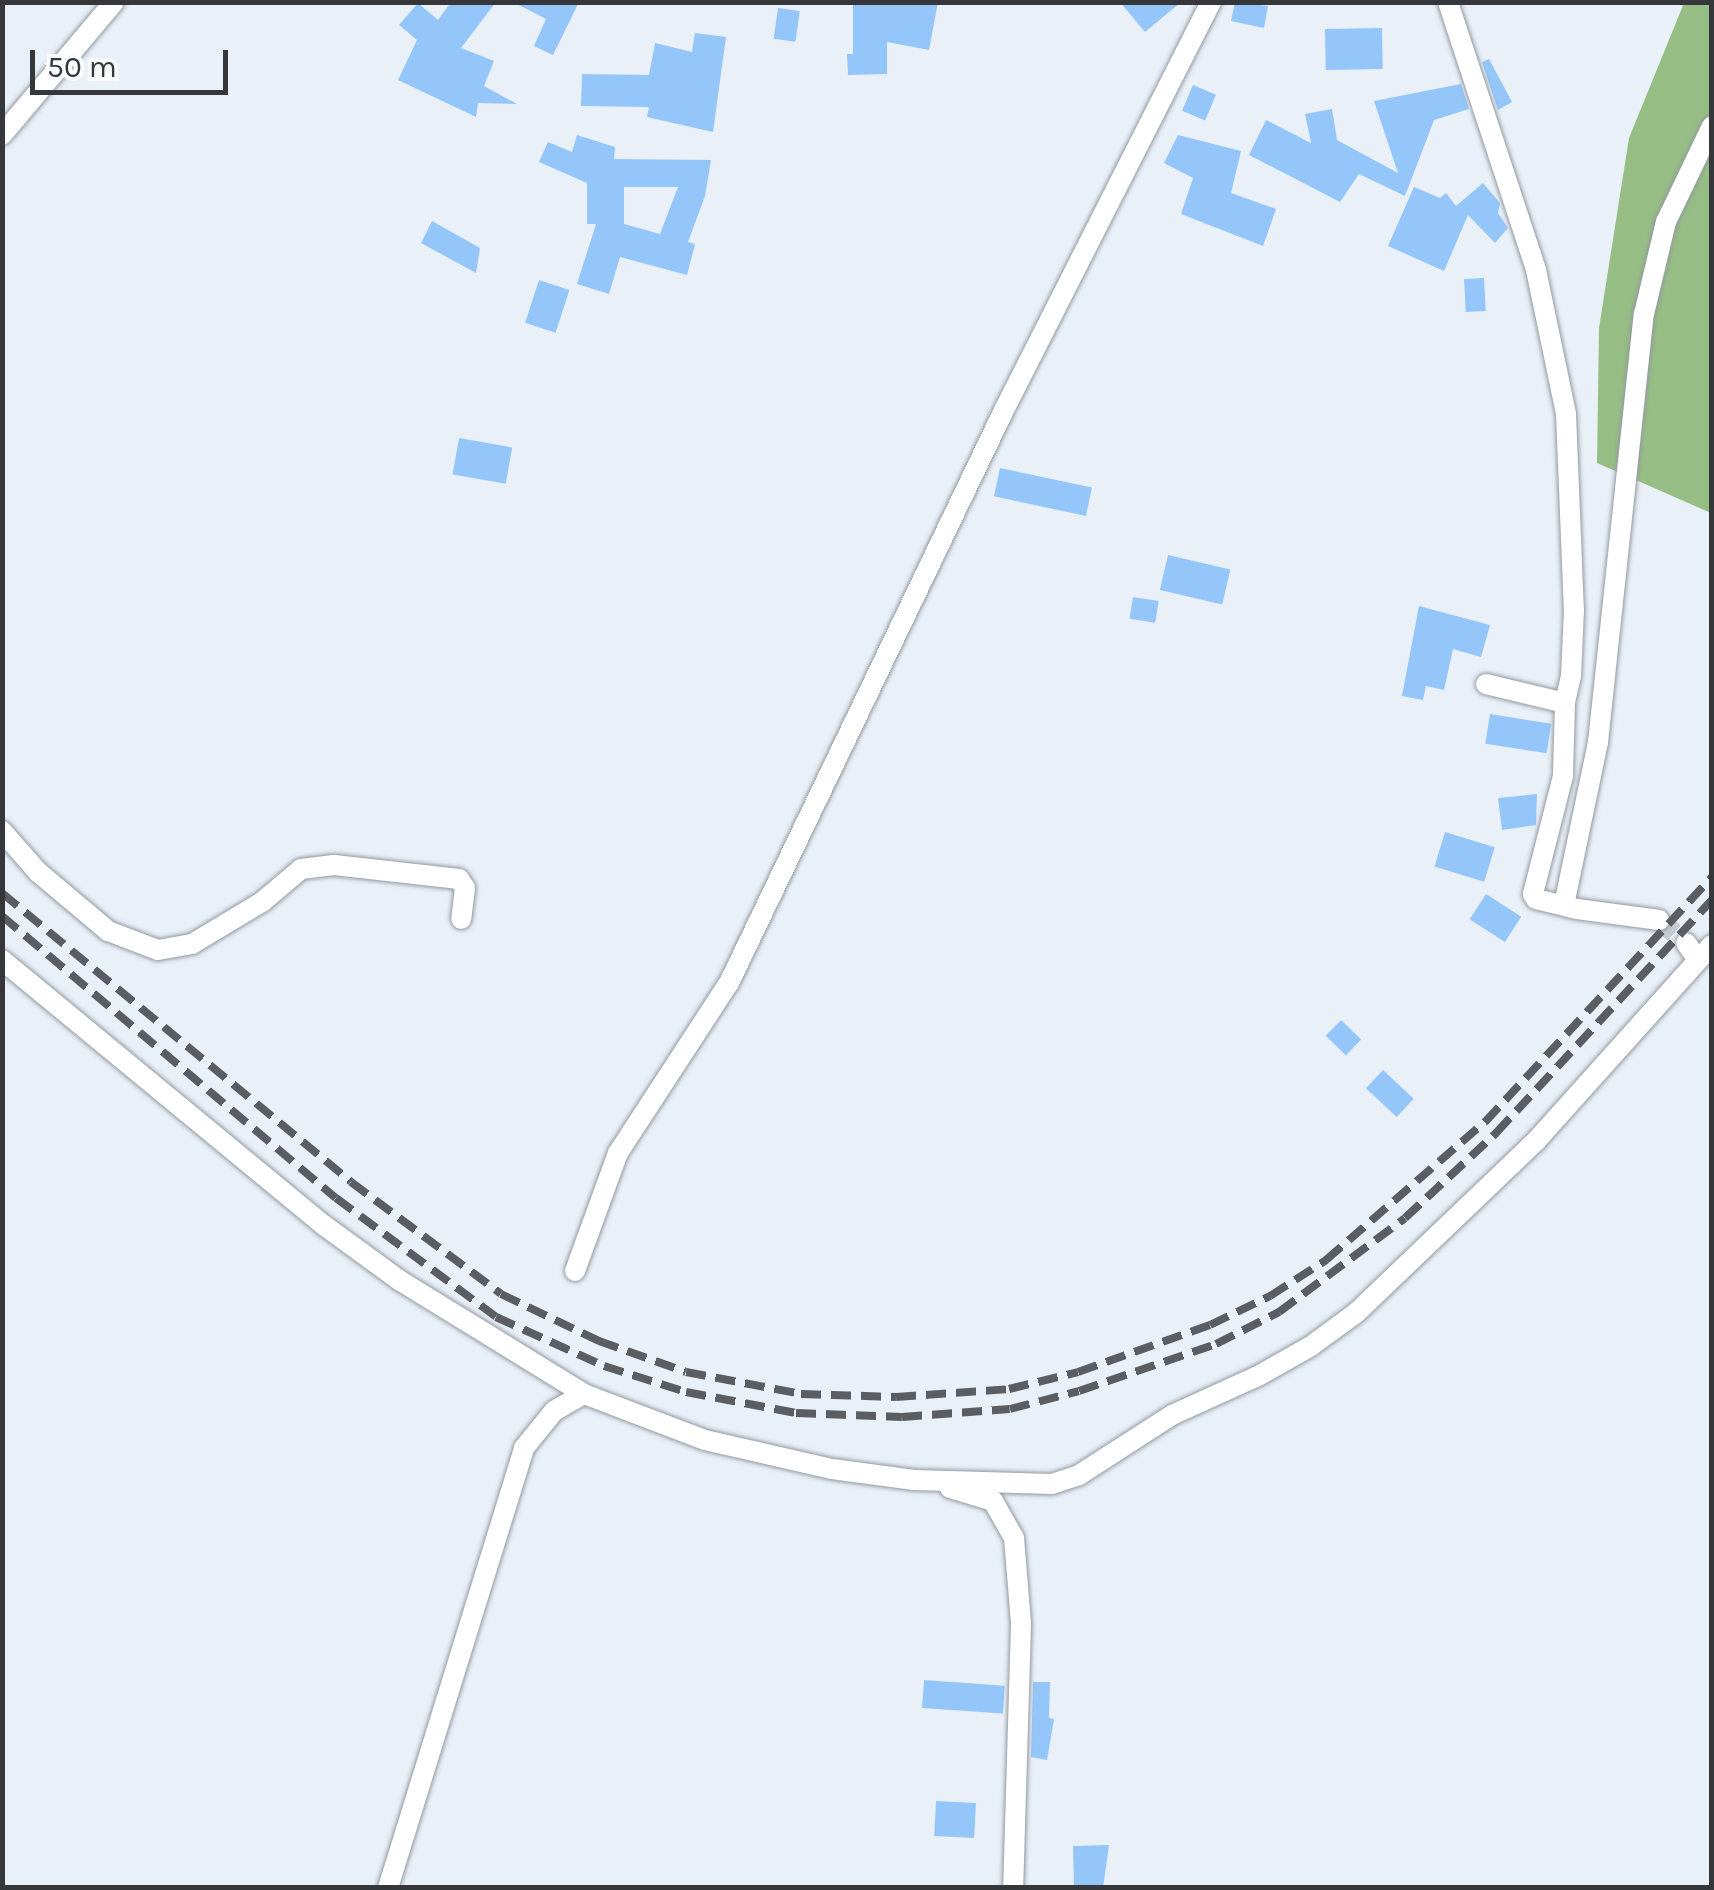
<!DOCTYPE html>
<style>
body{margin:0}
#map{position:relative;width:1714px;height:1890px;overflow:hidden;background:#e9f0f7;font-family:Karla,sans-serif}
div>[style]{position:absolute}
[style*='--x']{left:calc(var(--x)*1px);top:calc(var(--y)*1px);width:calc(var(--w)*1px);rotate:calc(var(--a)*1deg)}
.forest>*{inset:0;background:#96be84}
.building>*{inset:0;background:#94c6fa;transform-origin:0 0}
.street-tunnel>*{height:20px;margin-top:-10px;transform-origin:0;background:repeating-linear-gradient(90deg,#c5cbd1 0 20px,transparent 0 30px)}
.roads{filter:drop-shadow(0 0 2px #9399a0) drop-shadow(0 0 2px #9399a0)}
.street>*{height:20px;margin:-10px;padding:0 10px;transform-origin:10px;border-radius:10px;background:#fff}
.rail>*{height:8px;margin-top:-4px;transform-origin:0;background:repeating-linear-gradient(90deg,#5a5d61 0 20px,transparent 0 30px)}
span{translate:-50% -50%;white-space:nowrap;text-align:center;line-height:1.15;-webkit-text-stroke:8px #fbfcfe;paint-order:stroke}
.frame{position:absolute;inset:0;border:5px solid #35373a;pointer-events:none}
.scale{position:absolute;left:30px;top:50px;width:198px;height:45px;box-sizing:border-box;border:5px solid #35373a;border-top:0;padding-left:12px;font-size:30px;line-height:35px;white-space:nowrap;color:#35373a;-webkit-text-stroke:8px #fbfcfe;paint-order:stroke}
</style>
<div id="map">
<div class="forest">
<div style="clip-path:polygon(1684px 3px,1711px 3px,1711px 513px,1597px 463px,1599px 328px,1629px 138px)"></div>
</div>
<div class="building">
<div style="clip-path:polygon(451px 2px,496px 2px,461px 48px,494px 61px,484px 86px,517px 104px,478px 103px,476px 117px,398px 80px,417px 40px,399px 25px,418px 3px,438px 20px)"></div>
<div style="clip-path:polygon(513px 2px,579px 2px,553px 55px,534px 46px,546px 19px)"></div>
<div style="clip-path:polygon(853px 2px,938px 2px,929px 50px,887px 42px,887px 74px,848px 75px,847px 54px,853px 54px)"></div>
<div style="clip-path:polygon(1120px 2px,1181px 2px,1145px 32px)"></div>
<div style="clip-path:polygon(1235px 2px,1268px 6px,1264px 28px,1231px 21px)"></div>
<div style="left:778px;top:8px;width:22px;height:31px;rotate:8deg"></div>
<div style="left:1382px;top:28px;width:41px;height:57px;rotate:89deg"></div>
<div style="clip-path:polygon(695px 33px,726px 37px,713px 132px,647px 117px,649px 107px,581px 106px,582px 74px,649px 75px,655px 43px,692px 52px)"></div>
<div style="clip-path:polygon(1489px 59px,1512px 102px,1498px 110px,1482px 62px)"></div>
<div style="clip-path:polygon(1461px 84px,1469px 109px,1434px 120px,1405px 196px,1359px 174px,1340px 202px,1249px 155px,1266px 120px,1311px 143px,1305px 114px,1332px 109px,1337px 140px,1398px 173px,1374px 101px)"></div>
<div style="left:1193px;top:85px;width:25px;height:28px;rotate:23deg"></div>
<div style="clip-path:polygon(evenodd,577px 135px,615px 147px,614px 159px,711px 160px,705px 196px,688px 242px,695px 244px,687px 275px,620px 257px,609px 294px,577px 284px,596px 224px,587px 224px,587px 183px,539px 162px,548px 142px,572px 152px,577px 135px,624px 187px,678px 187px,660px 234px,624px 224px,624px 187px)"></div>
<div style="clip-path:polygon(1178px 135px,1241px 151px,1231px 193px,1276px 209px,1263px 246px,1181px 214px,1193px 178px,1164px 163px)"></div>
<div style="clip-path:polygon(1483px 183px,1500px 203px,1498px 213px,1508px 228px,1495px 243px,1468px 215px,1444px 271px,1388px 246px,1414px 187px,1440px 198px,1446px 193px,1456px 206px)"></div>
<div style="clip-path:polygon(432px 221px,480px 248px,476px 273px,421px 243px)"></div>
<div style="left:1484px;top:278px;width:33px;height:20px;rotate:87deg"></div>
<div style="left:539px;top:280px;width:32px;height:45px;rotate:18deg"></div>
<div style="left:459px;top:438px;width:54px;height:37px;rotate:10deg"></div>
<div style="left:1000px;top:468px;width:94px;height:29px;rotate:12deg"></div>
<div style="left:1168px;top:555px;width:64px;height:36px;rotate:13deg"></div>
<div style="left:1133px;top:597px;width:26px;height:22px;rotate:9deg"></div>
<div style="clip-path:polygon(1419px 606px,1490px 625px,1481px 657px,1453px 649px,1444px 690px,1426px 686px,1423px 700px,1402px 696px)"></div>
<div style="left:1490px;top:714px;width:62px;height:30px;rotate:9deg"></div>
<div style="clip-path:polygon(1537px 794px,1536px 825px,1502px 830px,1498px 798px)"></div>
<div style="left:1445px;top:832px;width:52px;height:36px;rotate:17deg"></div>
<div style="left:1486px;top:894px;width:42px;height:30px;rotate:33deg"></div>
<div style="left:1341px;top:1020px;width:28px;height:22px;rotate:44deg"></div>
<div style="left:1383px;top:1070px;width:42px;height:25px;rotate:43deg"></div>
<div style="left:924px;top:1680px;width:81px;height:28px;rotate:4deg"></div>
<div style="clip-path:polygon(1033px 1682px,1050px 1682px,1049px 1718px,1054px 1719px,1047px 1760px,1031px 1757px)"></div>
<div style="left:936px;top:1801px;width:40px;height:35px;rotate:3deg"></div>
<div style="clip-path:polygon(1109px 1845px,1103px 1888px,1074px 1888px,1073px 1846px)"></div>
</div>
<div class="street-tunnel">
<div style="--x:1659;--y:920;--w:35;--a:40"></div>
</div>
<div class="roads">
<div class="street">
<div style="--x:1448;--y:2;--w:282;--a:71.8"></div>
<div style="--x:1536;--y:270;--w:147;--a:78.2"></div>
<div style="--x:1566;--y:414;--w:196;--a:87.7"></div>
<div style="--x:1574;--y:610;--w:66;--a:92.6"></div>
<div style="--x:1571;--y:676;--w:28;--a:103"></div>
<div style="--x:1565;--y:703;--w:73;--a:91.6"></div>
<div style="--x:1563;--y:776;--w:122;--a:104.3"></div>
<div style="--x:1533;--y:894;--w:6;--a:59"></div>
<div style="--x:1536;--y:899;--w:42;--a:13.7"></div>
<div style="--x:1577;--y:909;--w:83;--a:7.6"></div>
<div style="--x:2;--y:135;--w:174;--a:-49.9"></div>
<div style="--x:1486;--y:684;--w:81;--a:13.5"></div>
<div style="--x:2;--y:831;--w:55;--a:48.7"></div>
<div style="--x:38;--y:872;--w:92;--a:40.1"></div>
<div style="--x:108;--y:931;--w:53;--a:20.8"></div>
<div style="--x:158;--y:950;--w:35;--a:-10"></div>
<div style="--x:192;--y:944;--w:82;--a:-31"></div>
<div style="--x:262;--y:902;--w:51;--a:-40.2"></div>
<div style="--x:301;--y:869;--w:33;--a:-7"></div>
<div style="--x:334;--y:865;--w:126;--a:6.4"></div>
<div style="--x:459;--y:879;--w:11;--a:56"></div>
<div style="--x:465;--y:888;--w:31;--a:97"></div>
<div style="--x:1564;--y:905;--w:167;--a:-78.2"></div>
<div style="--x:1598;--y:742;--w:430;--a:-83.9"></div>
<div style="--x:1644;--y:314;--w:95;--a:-76.6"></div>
<div style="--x:1666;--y:222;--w:106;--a:-64.4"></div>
<div style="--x:1686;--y:943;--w:19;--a:55"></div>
<div style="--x:2;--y:960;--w:418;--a:39.5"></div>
<div style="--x:325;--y:1226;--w:92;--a:36.1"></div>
<div style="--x:399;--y:1280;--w:217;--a:31.6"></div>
<div style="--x:584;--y:1394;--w:129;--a:20.8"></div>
<div style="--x:705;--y:1440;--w:130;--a:12.9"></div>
<div style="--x:832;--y:1469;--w:83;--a:7.6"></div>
<div style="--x:914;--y:1480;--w:138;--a:1.7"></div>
<div style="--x:1052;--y:1484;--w:28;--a:-18"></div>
<div style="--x:1079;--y:1475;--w:111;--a:-32.8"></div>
<div style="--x:1172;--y:1415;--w:94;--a:-24.4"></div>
<div style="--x:1258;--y:1376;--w:61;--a:-29.5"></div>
<div style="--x:1311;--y:1346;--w:56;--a:-36.3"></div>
<div style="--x:1356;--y:1313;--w:249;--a:-43.7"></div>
<div style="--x:1536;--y:1141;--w:263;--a:-48.1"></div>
<div style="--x:575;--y:1271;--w:126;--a:-70"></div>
<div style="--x:618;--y:1153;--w:203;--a:-56.9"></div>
<div style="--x:729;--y:983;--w:636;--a:-64.36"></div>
<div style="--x:1004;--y:410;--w:458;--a:-63.1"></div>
<div style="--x:950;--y:1488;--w:45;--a:16.8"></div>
<div style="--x:993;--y:1501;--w:43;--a:60.4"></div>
<div style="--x:1014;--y:1538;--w:86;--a:85.3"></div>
<div style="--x:1021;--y:1624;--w:264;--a:91.7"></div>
<div style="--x:388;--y:1888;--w:461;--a:-72.8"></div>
<div style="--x:524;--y:1448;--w:48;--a:-51"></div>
<div style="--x:554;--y:1411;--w:34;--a:-30"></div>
</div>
</div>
<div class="rail">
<div style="--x:2;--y:893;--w:453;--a:39.6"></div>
<div style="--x:351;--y:1182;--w:187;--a:36.7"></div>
<div style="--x:501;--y:1294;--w:109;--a:25.6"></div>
<div style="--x:599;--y:1341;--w:92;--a:19.6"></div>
<div style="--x:686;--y:1372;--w:117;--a:10.8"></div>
<div style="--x:801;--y:1394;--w:95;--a:1.8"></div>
<div style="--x:896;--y:1397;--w:113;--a:-4"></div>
<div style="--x:1009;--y:1389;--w:71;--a:-13.8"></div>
<div style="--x:1078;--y:1372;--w:140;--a:-19.6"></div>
<div style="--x:1210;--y:1325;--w:67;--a:-25.8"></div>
<div style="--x:1270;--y:1296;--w:67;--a:-32.7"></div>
<div style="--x:1326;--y:1260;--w:211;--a:-41"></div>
<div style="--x:1485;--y:1122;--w:334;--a:-47.2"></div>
<div style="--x:2;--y:916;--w:437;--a:40.2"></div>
<div style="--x:336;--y:1198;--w:199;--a:36.6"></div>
<div style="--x:496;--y:1317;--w:119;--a:24.4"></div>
<div style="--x:604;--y:1366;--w:86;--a:17.6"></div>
<div style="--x:686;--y:1392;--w:112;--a:10.8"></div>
<div style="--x:796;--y:1413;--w:106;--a:2.2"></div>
<div style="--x:902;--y:1417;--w:108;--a:-4.2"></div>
<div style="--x:1010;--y:1409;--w:71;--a:-14.6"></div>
<div style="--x:1079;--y:1391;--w:145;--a:-18.9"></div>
<div style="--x:1216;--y:1344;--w:71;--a:-26.9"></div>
<div style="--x:1279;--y:1312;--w:157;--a:-36.7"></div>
<div style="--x:1405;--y:1218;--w:125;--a:-43"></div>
<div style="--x:1496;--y:1133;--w:318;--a:-47.2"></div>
</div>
<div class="frame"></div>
<div class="scale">50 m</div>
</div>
